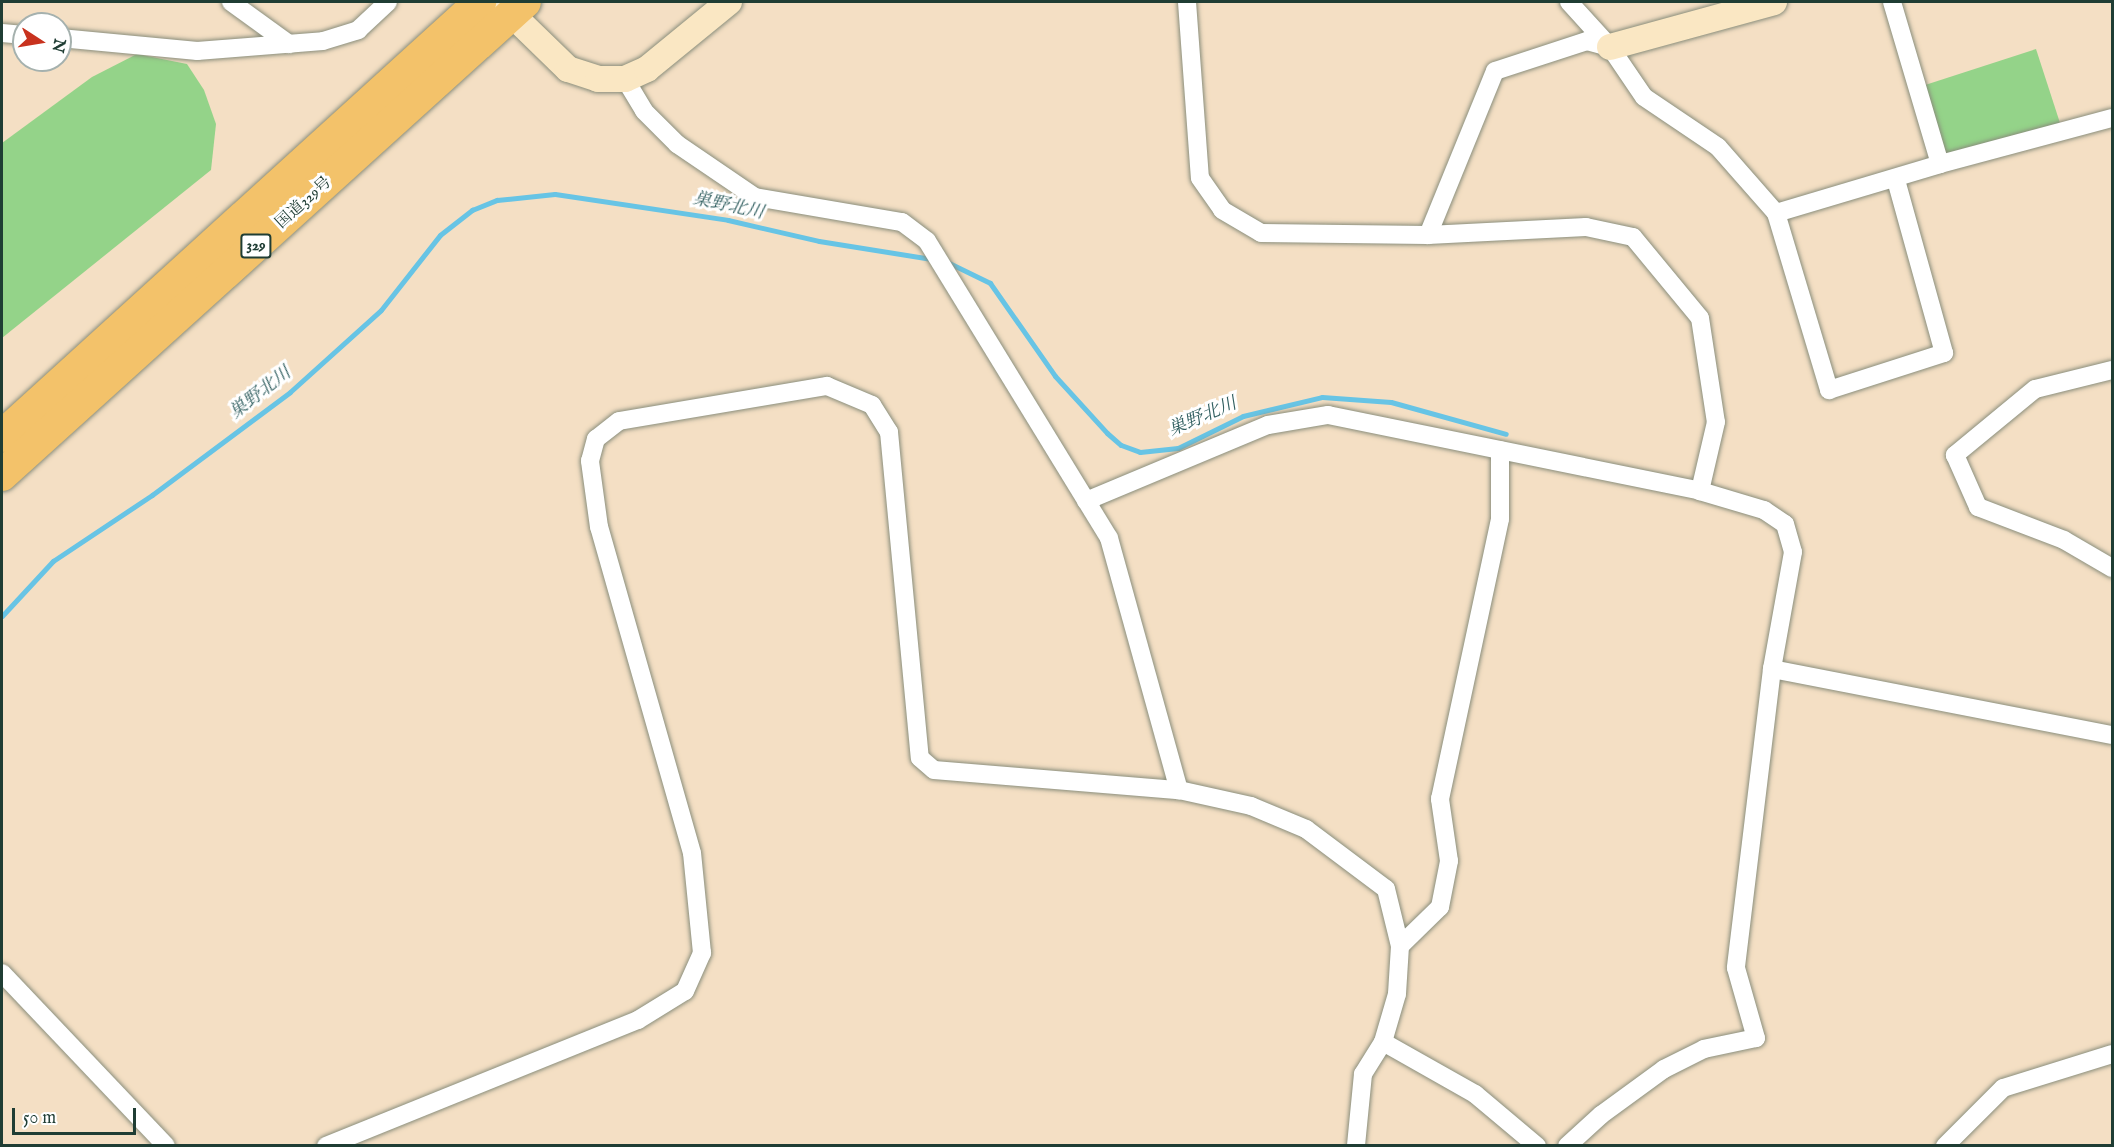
<!DOCTYPE html>
<meta charset="utf-8">
<style>
body{margin:0}
#map{position:relative;width:2114px;height:1147px;overflow:hidden;background:#f4dfc4;font-family:"IM FELL English","Noto Serif JP",serif}
div>[style]{position:absolute}
[style*='--x']{left:calc(var(--x)*1px);top:calc(var(--y)*1px);width:calc(var(--w)*1px);rotate:calc(var(--a)*1deg)}
.green>*{inset:0;background:#94d389;transform-origin:0 0}
.stream>*{height:5px;margin:-2.5px;padding:0 2.5px;transform-origin:2.5px;border-radius:2.5px;background:#67c4e5}
.roads{filter:drop-shadow(0 0 2px #8a8e7c) drop-shadow(0 0 2px #8a8e7c)}
.street>*{height:18px;margin:-9px;padding:0 9px;transform-origin:9px;border-radius:9px;background:#fff}
.secondary>*{height:26px;margin:-13px;padding:0 13px;transform-origin:13px;border-radius:13px;background:#fae7c3}
.highway>*{height:32px;margin:-16px;padding:0 16px;transform-origin:16px;border-radius:16px;background:#f3c26a}
span{translate:-50% -50%;white-space:nowrap;text-align:center;line-height:1.15;-webkit-text-stroke:6px #fff;paint-order:stroke}
.shield-label span{padding:2px 4px;background:#fff;border:2px solid;border-radius:4px;-webkit-text-stroke-width:0}
.shield-label{font-size:15px;color:#1f3d34;font-weight:700}
.street-label{font-size:16px;color:#1f3d34}
.water-label{font-size:18px;color:#315f60;font-style:italic}
.frame{position:absolute;inset:0;border:3px solid #1f3d34;pointer-events:none}
.north{position:absolute;left:12px;top:12px;width:60px;height:60px;box-sizing:border-box;background:#fff;border:2px solid #a5b1ae;border-radius:50%;rotate:102deg;font-size:16px;font-weight:700;line-height:24px;text-align:center;color:#1f3d34}
.north::after{content:'';display:block;margin:auto;width:21px;height:27px;background:#c8321e;clip-path:polygon(50% 0,100% 100%,50% 72%,0 100%)}
.scale{position:absolute;left:12px;top:1108px;width:124px;height:27px;box-sizing:border-box;border:3px solid #1f3d34;border-top:0;padding-left:8px;font-size:18px;line-height:21px;white-space:nowrap;color:#1f3d34;-webkit-text-stroke:4px #fff;paint-order:stroke}
</style>
<div id="map">
<div class="green">
<div style="left:2036px;top:49px;width:79px;height:119px;rotate:72deg"></div>
<div style="clip-path:polygon(137px 54px,187px 64px,204px 90px,216px 124px,211px 170px,2px 338px,2px 143px,92px 77px)"></div>
</div>
<div class="stream">
<div style="--x:947;--y:262;--w:48;--a:26"></div>
<div style="--x:990;--y:283;--w:113;--a:55"></div>
<div style="--x:1055;--y:376;--w:77;--a:47.6"></div>
<div style="--x:1107;--y:433;--w:18;--a:41"></div>
<div style="--x:1121;--y:445;--w:20;--a:20"></div>
<div style="--x:1140;--y:452;--w:38;--a:-6"></div>
<div style="--x:1178;--y:448;--w:72;--a:-26.2"></div>
<div style="--x:1243;--y:416;--w:81;--a:-13.5"></div>
<div style="--x:1322;--y:397;--w:69;--a:4.1"></div>
<div style="--x:1391;--y:402;--w:119;--a:15.5"></div>
<div style="--x:2;--y:616;--w:75;--a:-47.2"></div>
<div style="--x:53;--y:561;--w:119;--a:-33.7"></div>
<div style="--x:152;--y:495;--w:172;--a:-36.7"></div>
<div style="--x:290;--y:392;--w:122;--a:-42"></div>
<div style="--x:381;--y:310;--w:95;--a:-51.8"></div>
<div style="--x:440;--y:235;--w:41;--a:-38"></div>
<div style="--x:472;--y:210;--w:27;--a:-22"></div>
<div style="--x:497;--y:200;--w:58;--a:-5.9"></div>
<div style="--x:555;--y:194;--w:175;--a:8.5"></div>
<div style="--x:728;--y:220;--w:93;--a:13"></div>
<div style="--x:819;--y:241;--w:114;--a:9.1"></div>
</div>
<div class="roads">
<div class="street">
<div style="--x:231;--y:2;--w:72;--a:35.9"></div>
<div style="--x:1187;--y:2;--w:176;--a:85.8"></div>
<div style="--x:1200;--y:178;--w:39;--a:55"></div>
<div style="--x:1222;--y:210;--w:45;--a:30.5"></div>
<div style="--x:1261;--y:233;--w:167;--a:0.7"></div>
<div style="--x:1428;--y:235;--w:158;--a:-2.9"></div>
<div style="--x:1586;--y:227;--w:48;--a:12"></div>
<div style="--x:1633;--y:237;--w:105;--a:50.4"></div>
<div style="--x:1700;--y:318;--w:105;--a:81.3"></div>
<div style="--x:1716;--y:422;--w:71;--a:103.1"></div>
<div style="--x:1569;--y:2;--w:61;--a:47.7"></div>
<div style="--x:1610;--y:47;--w:60;--a:55.8"></div>
<div style="--x:1644;--y:97;--w:89;--a:34"></div>
<div style="--x:1718;--y:147;--w:88;--a:48.7"></div>
<div style="--x:1776;--y:213;--w:185;--a:73.3"></div>
<div style="--x:1829;--y:390;--w:121;--a:-17.8"></div>
<div style="--x:1944;--y:353;--w:180;--a:-105.5"></div>
<div style="--x:1892;--y:2;--w:169;--a:73.5"></div>
<div style="--x:2;--y:33;--w:22;--a:5"></div>
<div style="--x:60;--y:38;--w:138;--a:5.4"></div>
<div style="--x:197;--y:51;--w:126;--a:-4.5"></div>
<div style="--x:323;--y:41;--w:37;--a:-17"></div>
<div style="--x:358;--y:30;--w:41;--a:-43"></div>
<div style="--x:625;--y:79;--w:37;--a:59"></div>
<div style="--x:644;--y:111;--w:47;--a:45"></div>
<div style="--x:677;--y:144;--w:94;--a:34.2"></div>
<div style="--x:755;--y:197;--w:149;--a:9.7"></div>
<div style="--x:902;--y:222;--w:31;--a:37"></div>
<div style="--x:927;--y:241;--w:348;--a:58.5"></div>
<div style="--x:1109;--y:538;--w:262;--a:74.5"></div>
<div style="--x:1776;--y:213;--w:171;--a:-16.6"></div>
<div style="--x:1940;--y:164;--w:178;--a:-15"></div>
<div style="--x:1428;--y:235;--w:177;--a:-67.8"></div>
<div style="--x:1495;--y:71;--w:97;--a:-18.1"></div>
<div style="--x:1587;--y:41;--w:24;--a:15"></div>
<div style="--x:2112;--y:370;--w:79;--a:166.1"></div>
<div style="--x:2035;--y:389;--w:104;--a:140.5"></div>
<div style="--x:1955;--y:455;--w:57;--a:66.1"></div>
<div style="--x:1978;--y:507;--w:92;--a:21"></div>
<div style="--x:2064;--y:540;--w:56;--a:30.3"></div>
<div style="--x:1086;--y:501;--w:197;--a:-22.7"></div>
<div style="--x:1268;--y:425;--w:61;--a:-9.5"></div>
<div style="--x:1328;--y:415;--w:380;--a:11.5"></div>
<div style="--x:1700;--y:491;--w:67;--a:16.5"></div>
<div style="--x:1764;--y:510;--w:25;--a:34"></div>
<div style="--x:1785;--y:524;--w:29;--a:74"></div>
<div style="--x:1793;--y:552;--w:119;--a:100.2"></div>
<div style="--x:1772;--y:669;--w:301;--a:96.9"></div>
<div style="--x:1736;--y:968;--w:73;--a:74.1"></div>
<div style="--x:1756;--y:1038;--w:53;--a:168.1"></div>
<div style="--x:1704;--y:1049;--w:45;--a:153.4"></div>
<div style="--x:1664;--y:1069;--w:78;--a:143.9"></div>
<div style="--x:1601;--y:1115;--w:46;--a:137.6"></div>
<div style="--x:1772;--y:669;--w:346;--a:11"></div>
<div style="--x:1400;--y:946;--w:56;--a:-44.3"></div>
<div style="--x:1440;--y:907;--w:47;--a:-78.9"></div>
<div style="--x:1449;--y:861;--w:63;--a:-98.3"></div>
<div style="--x:1440;--y:799;--w:286;--a:-77.9"></div>
<div style="--x:1500;--y:519;--w:69;--a:-90"></div>
<div style="--x:2;--y:973;--w:238;--a:46.5"></div>
<div style="--x:1383;--y:1042;--w:106;--a:29.5"></div>
<div style="--x:1475;--y:1094;--w:81;--a:40"></div>
<div style="--x:326;--y:1146;--w:336;--a:-22"></div>
<div style="--x:638;--y:1020;--w:55;--a:-31.7"></div>
<div style="--x:685;--y:991;--w:42;--a:-65.9"></div>
<div style="--x:702;--y:953;--w:100;--a:-95.7"></div>
<div style="--x:692;--y:853;--w:339;--a:-105.9"></div>
<div style="--x:599;--y:527;--w:67;--a:-97.8"></div>
<div style="--x:590;--y:461;--w:23;--a:-75"></div>
<div style="--x:596;--y:439;--w:29;--a:-38"></div>
<div style="--x:619;--y:421;--w:211;--a:-9.6"></div>
<div style="--x:827;--y:386;--w:49;--a:22.9"></div>
<div style="--x:872;--y:405;--w:32;--a:58"></div>
<div style="--x:889;--y:432;--w:327;--a:84.6"></div>
<div style="--x:920;--y:758;--w:18;--a:41"></div>
<div style="--x:934;--y:770;--w:246;--a:4.7"></div>
<div style="--x:1179;--y:790;--w:74;--a:12.5"></div>
<div style="--x:1251;--y:806;--w:60;--a:22.7"></div>
<div style="--x:1306;--y:829;--w:100;--a:36.9"></div>
<div style="--x:1386;--y:889;--w:59;--a:76.2"></div>
<div style="--x:1400;--y:946;--w:48;--a:93.6"></div>
<div style="--x:1397;--y:994;--w:50;--a:106.3"></div>
<div style="--x:1383;--y:1042;--w:38;--a:122"></div>
<div style="--x:1363;--y:1074;--w:72;--a:95.6"></div>
<div style="--x:1945;--y:1146;--w:82;--a:-45"></div>
<div style="--x:2003;--y:1088;--w:114;--a:-17.3"></div>
</div>
<div class="secondary">
<div style="--x:499;--y:2;--w:96;--a:44.2"></div>
<div style="--x:568;--y:69;--w:32;--a:18"></div>
<div style="--x:598;--y:79;--w:27;--a:0"></div>
<div style="--x:625;--y:79;--w:24;--a:-24"></div>
<div style="--x:647;--y:69;--w:106;--a:-39.3"></div>
<div style="--x:1610;--y:47;--w:170;--a:-15.3"></div>
</div>
<div class="highway">
<div style="--x:2;--y:436;--w:646;--a:-42.24"></div>
<div style="--x:2;--y:475;--w:705;--a:-42.13"></div>
</div>
</div>
<div class="shield-label">
<span style="left:256px;top:246px">329</span>
</div>
<div class="street-label">
<span style="left:304px;top:203px;rotate:-42deg">国道329号</span>
</div>
<div class="water-label">
<span style="left:728px;top:207px;rotate:12deg">巣野北川</span>
<span style="left:261px;top:394px;rotate:-38deg">巣野北川</span>
<span style="left:1203px;top:418px;rotate:-23deg">巣野北川</span>
</div>
<div class="frame"></div>
<div class="north">N</div>
<div class="scale">50 m</div>
</div>
